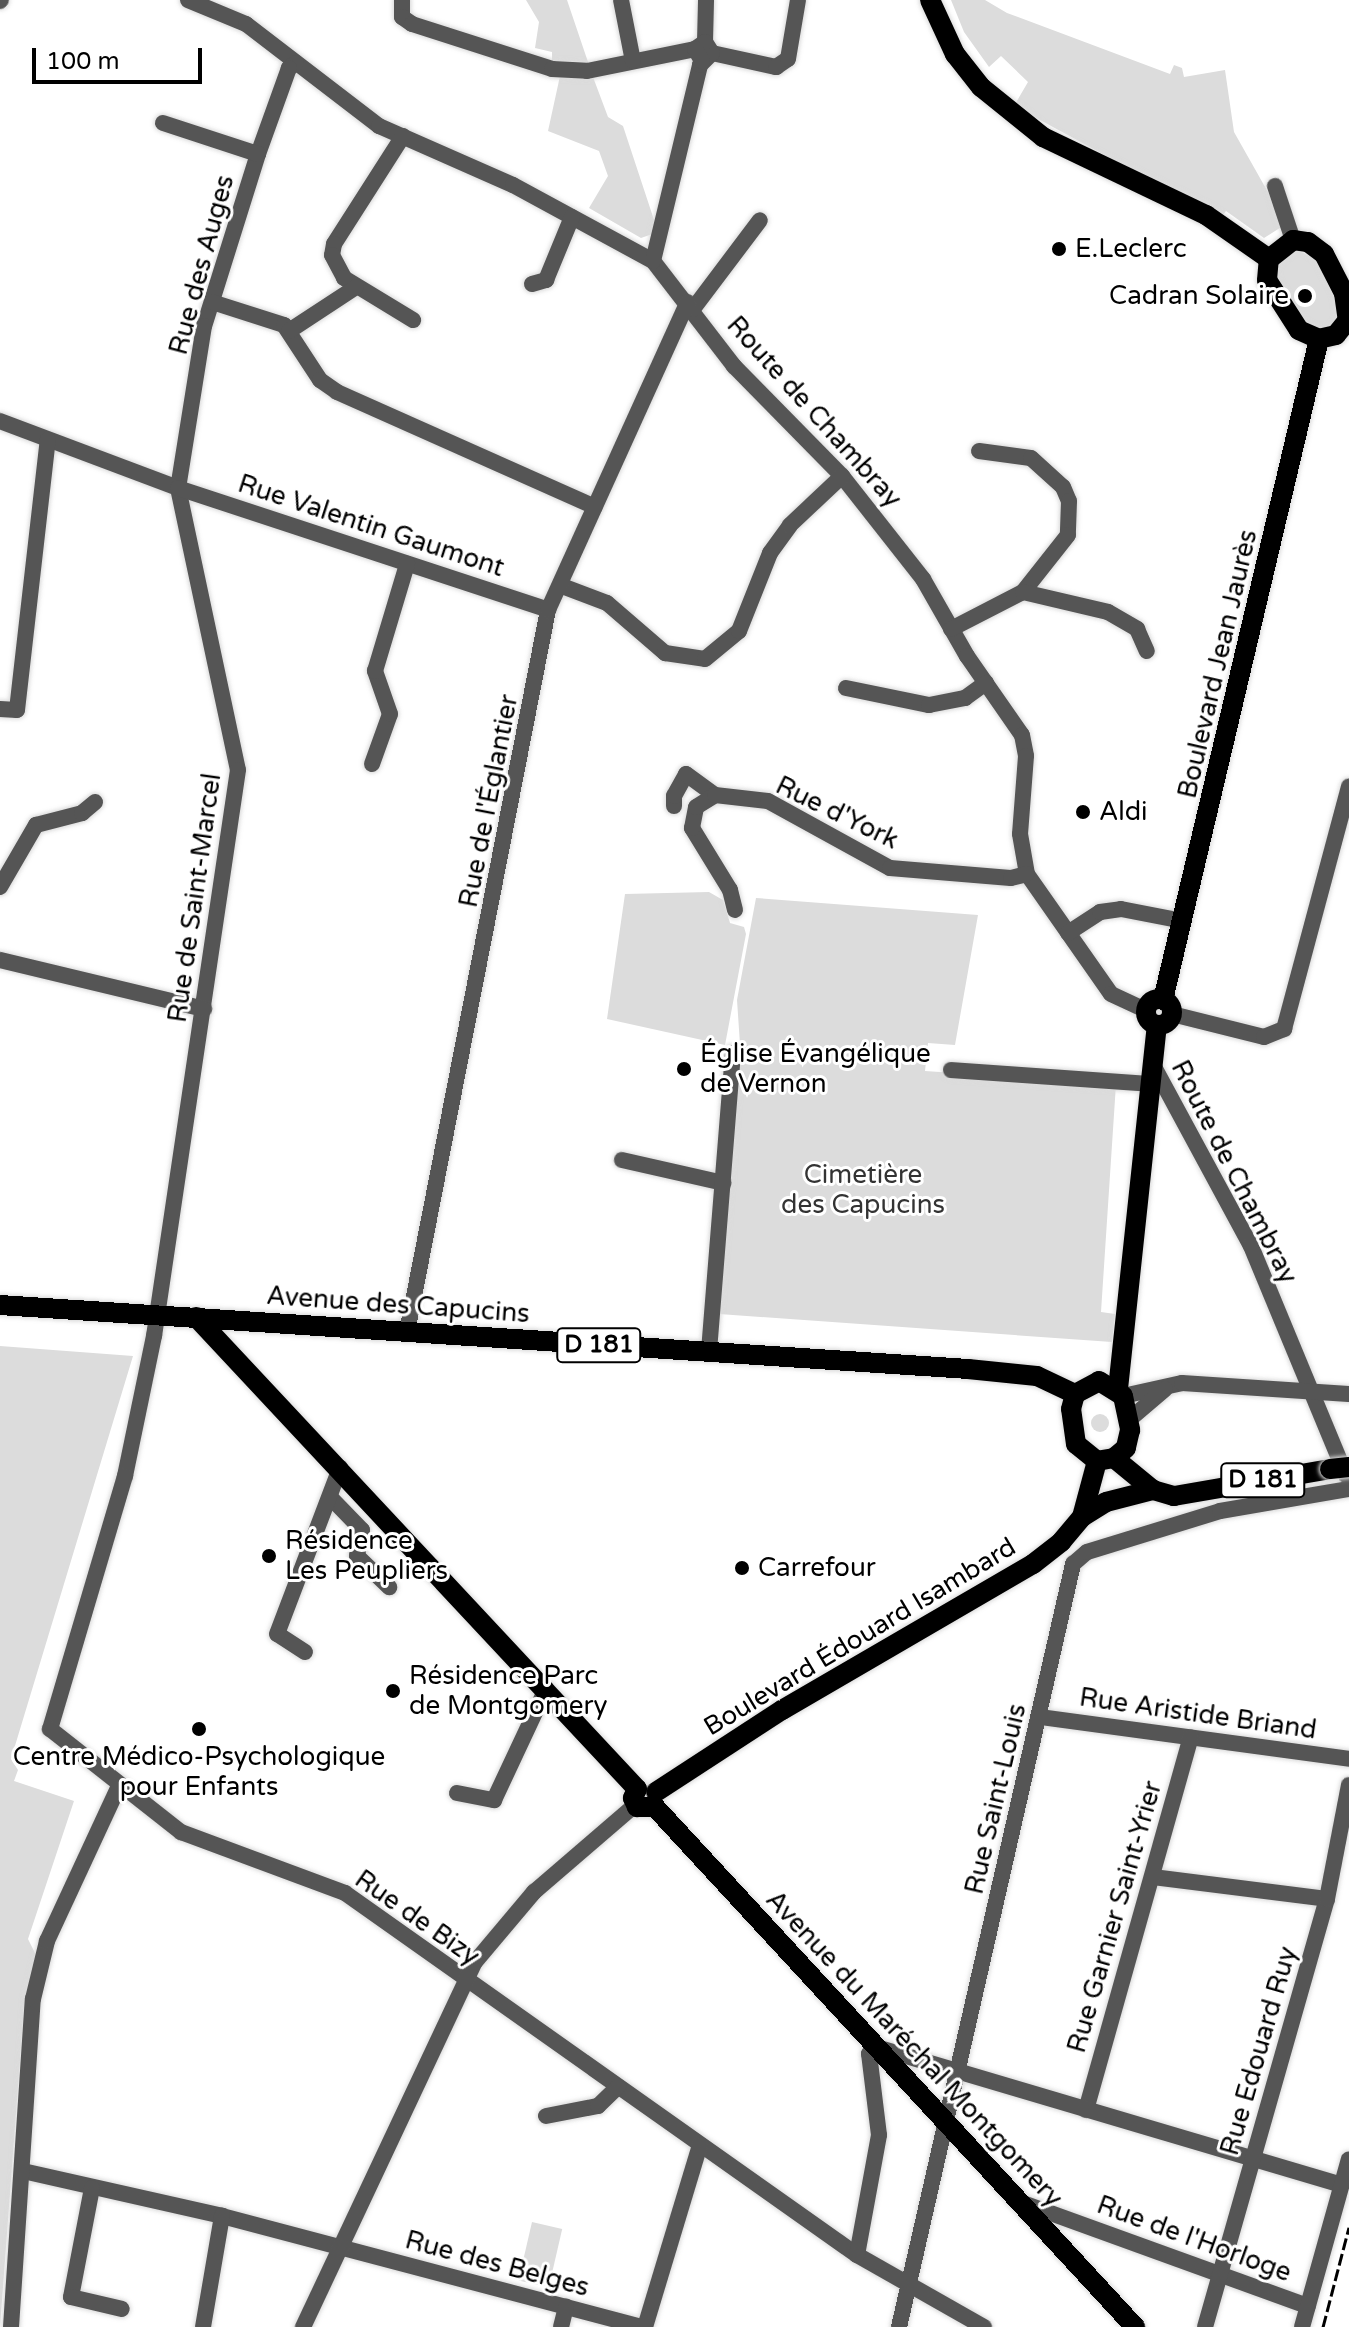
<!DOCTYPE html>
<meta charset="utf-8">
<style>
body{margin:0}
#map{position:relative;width:1349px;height:2327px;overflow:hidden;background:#fff;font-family:"Varela Round",sans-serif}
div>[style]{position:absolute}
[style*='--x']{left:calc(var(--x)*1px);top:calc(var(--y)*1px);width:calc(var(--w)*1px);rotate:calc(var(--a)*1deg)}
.green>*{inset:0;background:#dcdcdc;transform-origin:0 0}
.round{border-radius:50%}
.roads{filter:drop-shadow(0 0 2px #dbdbdb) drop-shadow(0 0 2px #dbdbdb)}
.minor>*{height:16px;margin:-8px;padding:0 8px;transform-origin:8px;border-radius:8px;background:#555}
.major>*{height:20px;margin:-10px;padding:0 10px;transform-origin:10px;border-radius:10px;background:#000}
.major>.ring{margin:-10px;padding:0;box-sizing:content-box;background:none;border:20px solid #000;border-radius:50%}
.rail>*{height:3px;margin-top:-1.5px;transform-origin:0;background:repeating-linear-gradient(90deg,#000 0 12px,transparent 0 16px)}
.bridges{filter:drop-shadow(0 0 2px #dbdbdb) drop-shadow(0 0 2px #dbdbdb)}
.major-bridge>*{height:20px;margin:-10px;padding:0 10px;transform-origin:10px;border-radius:10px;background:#000}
.dots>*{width:22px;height:22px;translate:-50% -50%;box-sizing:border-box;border:4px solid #fff;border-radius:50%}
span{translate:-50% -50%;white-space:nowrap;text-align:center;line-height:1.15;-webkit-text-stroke:6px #fff;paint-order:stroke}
.shield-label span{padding:2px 6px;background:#fff;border:2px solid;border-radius:6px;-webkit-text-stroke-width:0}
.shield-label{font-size:24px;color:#000;font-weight:700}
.poi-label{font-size:26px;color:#000}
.left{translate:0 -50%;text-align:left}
.right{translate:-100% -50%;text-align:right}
.street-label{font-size:26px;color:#000}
.park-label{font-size:26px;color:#333}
.scale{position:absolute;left:32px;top:48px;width:170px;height:36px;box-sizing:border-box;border:4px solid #000;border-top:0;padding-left:10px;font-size:24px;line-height:28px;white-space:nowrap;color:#000;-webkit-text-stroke:6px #fff;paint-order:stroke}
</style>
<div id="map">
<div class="green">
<div style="clip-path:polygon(526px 0,567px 0,588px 62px,552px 61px,552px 52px,535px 48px,539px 22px)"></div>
<div style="clip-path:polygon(951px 0,985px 0,1007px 13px,1170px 74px,1174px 65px,1182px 68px,1184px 77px,1225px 70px,1234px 132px,1286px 224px,1264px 238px,1226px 211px,1223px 215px,1112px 159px,1014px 106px,1028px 82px,1001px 56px,989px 67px,964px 32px)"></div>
<div style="clip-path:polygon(560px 76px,593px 77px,608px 117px,623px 126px,658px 232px,641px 238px,589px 208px,608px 176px,599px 151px,548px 131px)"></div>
<div style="clip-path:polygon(1297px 250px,1316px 259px,1341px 312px,1339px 321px,1327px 331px,1311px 327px,1301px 317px,1275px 277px,1279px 258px)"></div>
<div style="clip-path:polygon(709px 892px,723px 900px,730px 923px,744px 927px,746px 934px,725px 1045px,607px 1019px,625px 894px)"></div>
<div style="clip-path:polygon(756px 898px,978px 915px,955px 1045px,928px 1043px,925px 1071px,1116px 1084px,1101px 1312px,1115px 1314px,1112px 1342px,719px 1314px,736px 1069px,741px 1059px,737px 1000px)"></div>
<div style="clip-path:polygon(0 1346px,133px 1356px,11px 1759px,18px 1770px,14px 1781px,74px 1801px,28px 1939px,36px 1955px,24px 2006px,0 2327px)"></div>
<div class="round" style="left:1091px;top:1414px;width:18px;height:18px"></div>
<div style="left:532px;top:2222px;width:31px;height:60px;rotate:13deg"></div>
</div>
<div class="roads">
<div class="minor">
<div style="--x:188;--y:0;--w:63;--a:22.5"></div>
<div style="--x:246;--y:24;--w:168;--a:37.5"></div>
<div style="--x:379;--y:126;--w:146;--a:23.8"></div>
<div style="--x:513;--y:185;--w:159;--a:28.5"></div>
<div style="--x:653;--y:261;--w:133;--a:52.4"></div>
<div style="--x:734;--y:366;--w:154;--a:45.5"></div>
<div style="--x:842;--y:476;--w:131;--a:51.8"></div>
<div style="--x:923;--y:579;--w:89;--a:60.3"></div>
<div style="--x:967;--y:656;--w:96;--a:55.2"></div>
<div style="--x:1022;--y:735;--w:21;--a:79"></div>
<div style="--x:1026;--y:756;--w:78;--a:94.4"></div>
<div style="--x:1020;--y:834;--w:41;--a:80.1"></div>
<div style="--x:1027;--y:874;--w:146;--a:55"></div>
<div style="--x:1111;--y:994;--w:38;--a:25"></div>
<div style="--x:402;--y:0;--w:17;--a:90"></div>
<div style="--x:402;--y:17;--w:12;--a:35"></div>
<div style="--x:412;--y:24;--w:147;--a:17.8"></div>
<div style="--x:552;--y:69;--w:35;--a:3"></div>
<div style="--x:587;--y:71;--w:110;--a:-11.5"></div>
<div style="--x:621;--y:0;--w:62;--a:78.9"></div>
<div style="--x:0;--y:1;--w:1;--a:-45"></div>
<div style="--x:705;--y:42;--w:42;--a:-88.6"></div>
<div style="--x:712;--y:53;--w:66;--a:12.3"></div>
<div style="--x:776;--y:67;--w:14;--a:-34"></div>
<div style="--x:788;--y:59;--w:60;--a:-80.4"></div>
<div style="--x:296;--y:63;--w:9;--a:144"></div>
<div style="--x:289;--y:68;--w:91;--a:109.8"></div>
<div style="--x:258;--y:154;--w:180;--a:107.4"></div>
<div style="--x:204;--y:326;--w:164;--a:99.1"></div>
<div style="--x:178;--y:488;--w:288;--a:78"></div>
<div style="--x:238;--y:770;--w:572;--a:98.44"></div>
<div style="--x:154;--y:1336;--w:143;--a:101.7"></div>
<div style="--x:125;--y:1476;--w:264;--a:106.5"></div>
<div style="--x:50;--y:1729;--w:167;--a:38.2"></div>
<div style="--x:181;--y:1832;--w:175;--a:20.4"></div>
<div style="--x:345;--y:1893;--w:627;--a:35.26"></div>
<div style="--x:857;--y:2255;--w:146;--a:29.6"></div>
<div style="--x:163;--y:123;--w:100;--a:18.1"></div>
<div style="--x:403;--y:136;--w:128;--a:122.6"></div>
<div style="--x:334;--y:244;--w:11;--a:100"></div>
<div style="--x:332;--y:255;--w:26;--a:62"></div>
<div style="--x:344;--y:278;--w:81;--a:31.3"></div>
<div style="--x:1275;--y:186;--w:57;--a:71.6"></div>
<div style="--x:653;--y:261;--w:202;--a:-76.5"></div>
<div style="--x:700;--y:65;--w:17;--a:-45"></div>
<div style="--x:712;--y:53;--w:13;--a:-122"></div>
<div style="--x:705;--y:42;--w:12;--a:145"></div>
<div style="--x:695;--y:49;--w:14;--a:60"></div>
<div style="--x:532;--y:284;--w:15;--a:-16"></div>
<div style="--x:546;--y:280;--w:68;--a:-67.6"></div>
<div style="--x:212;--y:302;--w:76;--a:17.7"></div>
<div style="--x:284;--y:325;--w:66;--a:56.8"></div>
<div style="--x:320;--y:380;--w:21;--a:35"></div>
<div style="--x:337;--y:392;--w:282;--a:24"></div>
<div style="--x:693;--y:309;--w:111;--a:-53"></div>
<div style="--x:289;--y:331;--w:80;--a:-33.3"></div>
<div style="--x:0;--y:421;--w:190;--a:20.6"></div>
<div style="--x:178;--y:488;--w:390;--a:18.2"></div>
<div style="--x:979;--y:451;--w:52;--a:7.7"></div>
<div style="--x:1031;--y:458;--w:43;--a:42.2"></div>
<div style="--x:1063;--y:487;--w:15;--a:67"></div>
<div style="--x:1069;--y:501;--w:34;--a:92"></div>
<div style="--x:1068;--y:535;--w:73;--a:128.3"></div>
<div style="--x:562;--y:586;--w:48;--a:20.7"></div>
<div style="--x:607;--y:603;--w:77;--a:40.8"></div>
<div style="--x:665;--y:653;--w:40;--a:8.5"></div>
<div style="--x:705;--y:659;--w:44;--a:-39.5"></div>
<div style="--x:739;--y:631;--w:84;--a:-68.3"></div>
<div style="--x:770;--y:553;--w:34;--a:-54"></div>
<div style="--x:790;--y:525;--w:71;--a:-43.3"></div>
<div style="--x:951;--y:629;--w:81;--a:-27.2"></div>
<div style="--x:1023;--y:592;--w:87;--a:13.2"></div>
<div style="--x:1108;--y:612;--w:34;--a:30"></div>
<div style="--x:1137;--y:629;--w:24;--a:66"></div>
<div style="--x:846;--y:688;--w:85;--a:11.6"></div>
<div style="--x:929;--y:705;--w:37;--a:-11"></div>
<div style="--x:965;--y:698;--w:26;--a:-36"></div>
<div style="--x:0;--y:709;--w:17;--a:3"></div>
<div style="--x:17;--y:710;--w:272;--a:-83.5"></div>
<div style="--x:372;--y:764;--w:53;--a:-70.2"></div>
<div style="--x:390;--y:714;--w:46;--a:-109.2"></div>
<div style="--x:375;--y:671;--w:112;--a:-73.3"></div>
<div style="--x:674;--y:806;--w:10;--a:-90"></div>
<div style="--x:674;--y:796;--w:25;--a:-61"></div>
<div style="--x:686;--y:774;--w:36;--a:36"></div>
<div style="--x:0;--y:887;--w:72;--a:-59.9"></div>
<div style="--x:36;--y:825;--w:48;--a:-14.6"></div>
<div style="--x:82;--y:813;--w:17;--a:-40"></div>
<div style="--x:735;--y:910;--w:21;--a:-104"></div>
<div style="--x:730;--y:890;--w:73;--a:-121.5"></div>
<div style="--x:692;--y:828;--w:21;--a:-79"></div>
<div style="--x:696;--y:807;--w:22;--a:-32"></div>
<div style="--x:715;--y:795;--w:53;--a:6.5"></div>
<div style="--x:768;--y:801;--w:139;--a:28.8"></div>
<div style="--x:890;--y:868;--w:121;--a:4.7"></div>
<div style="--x:1011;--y:878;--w:16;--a:-14"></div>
<div style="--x:1068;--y:933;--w:38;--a:-33"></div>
<div style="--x:1100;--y:912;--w:21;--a:-8"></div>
<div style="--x:1121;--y:909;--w:63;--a:11"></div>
<div style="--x:0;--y:960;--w:210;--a:13.5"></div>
<div style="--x:1172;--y:1014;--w:95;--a:14"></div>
<div style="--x:1264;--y:1037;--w:22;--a:-22"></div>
<div style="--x:1284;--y:1029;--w:251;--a:-75"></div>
<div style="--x:1152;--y:1063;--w:208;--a:61.6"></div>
<div style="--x:1251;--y:1246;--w:248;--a:67.5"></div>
<div style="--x:951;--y:1070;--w:198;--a:4"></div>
<div style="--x:622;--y:1160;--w:104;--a:12.8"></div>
<div style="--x:407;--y:1332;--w:736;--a:-78.95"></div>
<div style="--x:548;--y:610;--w:338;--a:-65.6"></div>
<div style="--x:709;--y:1351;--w:299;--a:-85.4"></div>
<div style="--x:733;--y:1053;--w:7;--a:0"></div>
<div style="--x:1123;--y:1396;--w:60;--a:-12.4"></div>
<div style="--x:1182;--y:1383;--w:167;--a:3.8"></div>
<div style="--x:1130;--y:1419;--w:46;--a:-40.6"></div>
<div style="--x:330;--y:1497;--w:46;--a:45.9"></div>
<div style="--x:362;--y:1530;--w:26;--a:101"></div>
<div style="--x:357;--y:1556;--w:45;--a:44.1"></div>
<div style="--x:305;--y:1652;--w:33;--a:-147"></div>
<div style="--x:277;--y:1634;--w:178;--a:-69.2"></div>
<div style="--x:1040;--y:1717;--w:312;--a:7.7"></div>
<div style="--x:457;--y:1793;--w:38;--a:11"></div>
<div style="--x:494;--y:1800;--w:123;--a:-64.9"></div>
<div style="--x:1153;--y:1877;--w:175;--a:7.2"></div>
<div style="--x:1086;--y:2110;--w:387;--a:-74.3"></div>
<div style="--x:546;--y:2116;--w:53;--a:-10.9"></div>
<div style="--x:598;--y:2106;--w:28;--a:-44"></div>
<div style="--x:23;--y:2171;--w:204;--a:12.7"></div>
<div style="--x:222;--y:2216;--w:434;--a:14.8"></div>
<div style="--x:92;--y:2188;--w:111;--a:100.9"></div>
<div style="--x:71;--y:2297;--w:52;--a:13.2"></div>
<div style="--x:1020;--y:2202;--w:306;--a:19.9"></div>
<div style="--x:857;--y:2255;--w:122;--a:-79.6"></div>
<div style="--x:879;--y:2135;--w:82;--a:-97"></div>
<div style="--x:869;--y:2054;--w:10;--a:-45"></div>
<div style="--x:876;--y:2047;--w:485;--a:16.5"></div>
<div style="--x:11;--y:2327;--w:329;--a:-86.2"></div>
<div style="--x:33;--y:1999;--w:60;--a:-76.4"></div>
<div style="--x:47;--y:1941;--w:171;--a:-65.1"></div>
<div style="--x:203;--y:2327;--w:113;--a:-80.3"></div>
<div style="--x:303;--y:2327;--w:403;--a:-64.8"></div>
<div style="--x:475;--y:1962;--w:92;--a:-49.9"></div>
<div style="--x:534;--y:1892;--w:133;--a:-40.7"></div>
<div style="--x:561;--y:2327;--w:21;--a:-76"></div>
<div style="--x:645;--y:2327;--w:190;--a:-73.2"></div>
<div style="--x:899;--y:2327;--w:783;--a:-77.15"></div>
<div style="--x:1073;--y:1564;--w:18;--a:-41"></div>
<div style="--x:1087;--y:1552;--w:139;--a:-17.1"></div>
<div style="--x:1220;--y:1511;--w:131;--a:-9.7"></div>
<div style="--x:1205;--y:2327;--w:445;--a:-74.1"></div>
<div style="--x:1327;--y:1899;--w:116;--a:-79.1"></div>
<div style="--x:1302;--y:2327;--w:174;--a:-74.4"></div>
</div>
<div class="major">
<div style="--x:930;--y:0;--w:60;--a:65.2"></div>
<div style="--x:955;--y:54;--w:42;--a:51.8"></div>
<div style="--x:981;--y:87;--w:80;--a:38.9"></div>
<div style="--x:1043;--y:137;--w:181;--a:25.6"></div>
<div style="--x:1206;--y:215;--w:77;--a:34.9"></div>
<div style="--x:1293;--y:240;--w:15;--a:8"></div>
<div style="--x:1308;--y:242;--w:20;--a:37"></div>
<div style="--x:1324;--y:254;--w:44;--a:62.9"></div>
<div style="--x:1344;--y:293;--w:27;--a:82"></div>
<div style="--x:1348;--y:320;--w:19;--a:129"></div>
<div style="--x:1336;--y:335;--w:17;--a:167"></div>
<div style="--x:1319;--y:339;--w:22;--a:-156"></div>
<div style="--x:1299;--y:330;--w:59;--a:-122.6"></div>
<div style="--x:1267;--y:280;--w:21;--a:-85"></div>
<div style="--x:1269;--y:259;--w:31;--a:-38"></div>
<div class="ring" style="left:1146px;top:999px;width:6px;height:6px"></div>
<div style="--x:1163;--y:1000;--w:679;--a:-76.72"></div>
<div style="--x:0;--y:1305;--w:970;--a:3.78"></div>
<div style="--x:968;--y:1369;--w:69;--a:5.8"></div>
<div style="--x:1037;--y:1376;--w:42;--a:25.3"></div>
<div style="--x:196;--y:1317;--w:646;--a:46.94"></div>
<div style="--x:1099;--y:1381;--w:28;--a:32"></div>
<div style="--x:1123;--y:1396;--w:35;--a:78"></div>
<div style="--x:1130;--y:1430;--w:18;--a:103"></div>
<div style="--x:1126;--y:1448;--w:16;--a:140"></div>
<div style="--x:1114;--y:1458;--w:17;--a:170"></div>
<div style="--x:1097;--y:1461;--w:27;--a:-141"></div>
<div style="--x:1076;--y:1444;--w:35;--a:-98"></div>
<div style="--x:1071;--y:1409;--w:16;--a:-75"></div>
<div style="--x:1075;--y:1394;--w:27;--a:-28"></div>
<div style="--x:1118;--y:1389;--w:366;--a:-83.9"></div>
<div style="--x:1114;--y:1458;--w:50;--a:39.4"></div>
<div style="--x:1153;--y:1490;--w:22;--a:16"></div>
<div style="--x:1174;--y:1496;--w:158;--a:-9.8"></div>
<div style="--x:1082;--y:1517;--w:28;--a:-32"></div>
<div style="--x:1106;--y:1502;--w:49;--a:-14.3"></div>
<div style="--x:637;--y:1789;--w:10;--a:114"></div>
<div style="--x:633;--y:1798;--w:10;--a:66"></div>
<div style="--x:637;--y:1807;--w:18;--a:0"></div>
<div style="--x:656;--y:1792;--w:150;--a:-33.1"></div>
<div style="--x:782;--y:1710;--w:290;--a:-30.2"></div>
<div style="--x:1033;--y:1564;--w:36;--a:-38"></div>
<div style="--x:1061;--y:1542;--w:33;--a:-50"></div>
<div style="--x:1082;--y:1517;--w:58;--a:-75"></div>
<div style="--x:655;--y:1807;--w:708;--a:47.29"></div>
</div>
</div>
<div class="rail">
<div style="--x:1323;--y:2327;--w:103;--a:-75.4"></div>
</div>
<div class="bridges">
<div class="major-bridge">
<div style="--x:1330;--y:1469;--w:19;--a:-6"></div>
</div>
</div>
<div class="dots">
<div style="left:1059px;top:249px;background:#000"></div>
<div style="left:1305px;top:296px;background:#000"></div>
<div style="left:1083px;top:812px;background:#000"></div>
<div style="left:684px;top:1069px;background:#000"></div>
<div style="left:269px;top:1556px;background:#000"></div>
<div style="left:742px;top:1568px;background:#000"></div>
<div style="left:393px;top:1691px;background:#000"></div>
<div style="left:199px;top:1729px;background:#000"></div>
</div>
<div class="shield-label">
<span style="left:599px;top:1345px">D 181</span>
<span style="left:1263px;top:1480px">D 181</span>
</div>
<div class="poi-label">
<span class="left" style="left:1075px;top:249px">E.Leclerc</span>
<span class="right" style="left:1289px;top:296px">Cadran Solaire</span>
<span class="left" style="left:1099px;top:812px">Aldi</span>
<span class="left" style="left:700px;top:1069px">Église Évangélique<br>de Vernon</span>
<span class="left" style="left:285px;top:1556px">Résidence<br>Les Peupliers</span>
<span class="left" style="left:758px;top:1568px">Carrefour</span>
<span class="left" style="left:409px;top:1691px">Résidence Parc<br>de Montgomery</span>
<span style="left:199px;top:1772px">Centre Médico-Psychologique<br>pour Enfants</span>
</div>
<div class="street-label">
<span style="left:202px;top:265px;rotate:-75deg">Rue des Auges</span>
<span style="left:814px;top:412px;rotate:48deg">Route de Chambray</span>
<span style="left:371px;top:526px;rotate:18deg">Rue Valentin Gaumont</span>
<span style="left:1218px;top:664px;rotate:-77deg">Boulevard Jean Jaurès</span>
<span style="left:489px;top:801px;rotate:-79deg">Rue de l'Églantier</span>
<span style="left:837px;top:813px;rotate:26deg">Rue d'York</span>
<span style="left:195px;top:898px;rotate:-82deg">Rue de Saint-Marcel</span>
<span style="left:1234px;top:1172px;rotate:63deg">Route de Chambray</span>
<span style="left:398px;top:1305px;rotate:4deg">Avenue des Capucins</span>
<span style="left:860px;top:1637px;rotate:-31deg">Boulevard Édouard Isambard</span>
<span style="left:1198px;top:1714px;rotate:8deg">Rue Aristide Briand</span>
<span style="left:996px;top:1799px;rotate:-77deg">Rue Saint-Louis</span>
<span style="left:1115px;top:1917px;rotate:-74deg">Rue Garnier Saint-Yrier</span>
<span style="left:417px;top:1918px;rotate:35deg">Rue de Bizy</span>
<span style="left:914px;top:2049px;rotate:47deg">Avenue du Maréchal Montgomery</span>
<span style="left:1259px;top:2051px;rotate:-74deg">Rue Edouard Ruy</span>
<span style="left:1194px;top:2239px;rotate:20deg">Rue de l'Horloge</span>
<span style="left:497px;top:2264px;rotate:15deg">Rue des Belges</span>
</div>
<div class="park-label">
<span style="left:863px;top:1190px">Cimetière<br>des Capucins</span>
</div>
<div class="scale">100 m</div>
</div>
